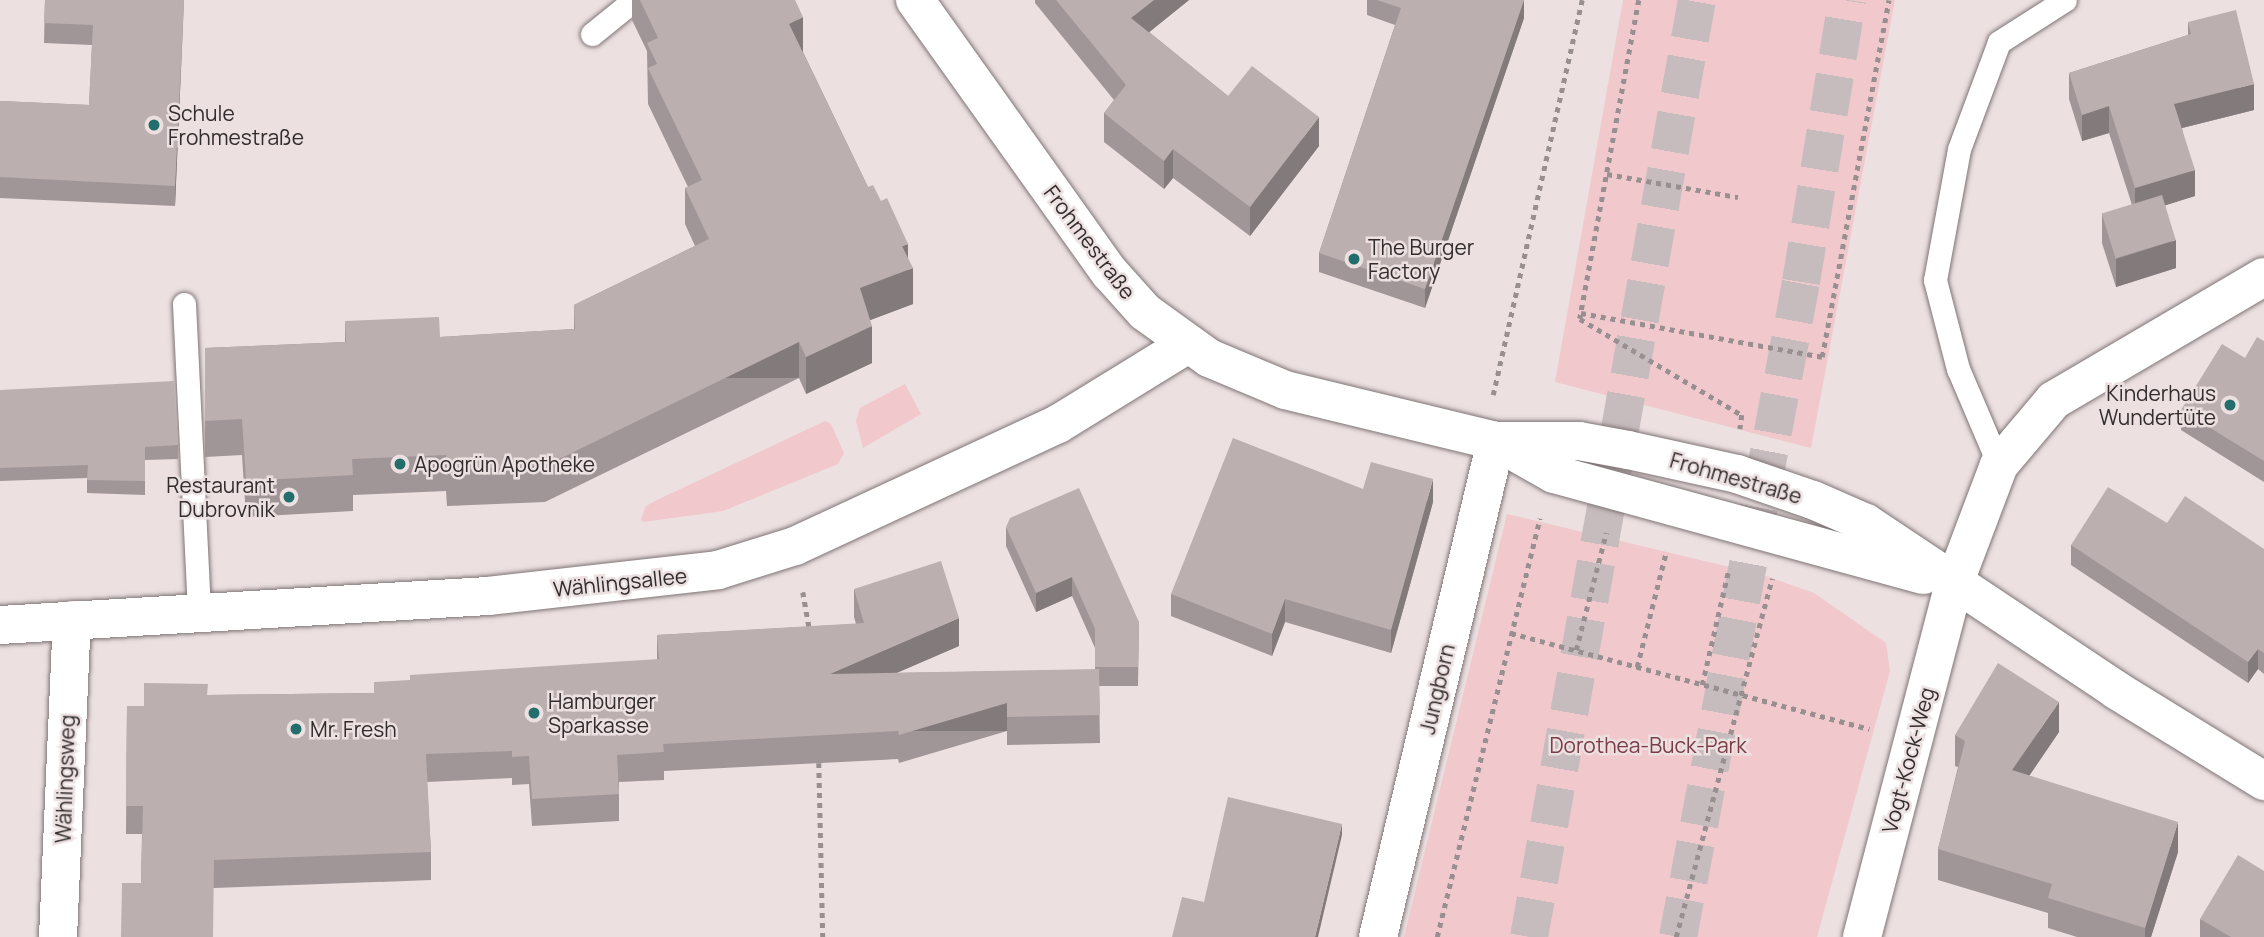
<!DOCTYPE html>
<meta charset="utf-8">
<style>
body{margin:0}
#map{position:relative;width:2264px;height:937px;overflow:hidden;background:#ece0e1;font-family:Manrope,sans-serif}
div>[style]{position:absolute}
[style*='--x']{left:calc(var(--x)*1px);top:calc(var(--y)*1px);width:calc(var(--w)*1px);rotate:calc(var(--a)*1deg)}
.green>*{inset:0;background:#f1c8cb}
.motorway-tunnel>*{height:38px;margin-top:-19px;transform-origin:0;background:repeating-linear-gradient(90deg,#c7bcbd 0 38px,transparent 0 57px)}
.path>*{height:4.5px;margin-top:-2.25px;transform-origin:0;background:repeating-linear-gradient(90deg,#978f90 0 5px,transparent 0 10px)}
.roads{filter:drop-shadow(0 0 2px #7f7475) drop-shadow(0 0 2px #7f7475)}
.service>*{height:23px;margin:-11.5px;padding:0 11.5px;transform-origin:11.5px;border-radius:11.5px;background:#fff}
.minor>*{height:38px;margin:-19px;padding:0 19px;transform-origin:19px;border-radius:19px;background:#fff}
.tertiary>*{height:38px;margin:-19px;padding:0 19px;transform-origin:19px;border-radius:19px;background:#fff}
.wall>*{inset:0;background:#a19697}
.shaded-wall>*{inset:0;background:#837a7b;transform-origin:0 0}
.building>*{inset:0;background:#bbafb0;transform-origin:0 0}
.dots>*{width:19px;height:19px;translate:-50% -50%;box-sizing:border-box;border:4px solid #ece0e1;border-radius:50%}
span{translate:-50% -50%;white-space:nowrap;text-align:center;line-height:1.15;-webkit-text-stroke:5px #ece0e1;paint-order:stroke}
.poi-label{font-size:21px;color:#312c2d}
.left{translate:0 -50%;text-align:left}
.right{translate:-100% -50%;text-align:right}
.street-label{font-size:21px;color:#312c2d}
.park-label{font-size:21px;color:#7b3d46}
</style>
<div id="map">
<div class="green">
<div style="clip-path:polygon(1623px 0,1895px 0,1811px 448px,1555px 382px)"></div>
<div style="clip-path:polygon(905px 384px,921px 414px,863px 448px,856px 421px,860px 408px)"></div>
<div style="clip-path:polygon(825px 421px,831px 424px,844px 453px,838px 464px,723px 511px,643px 522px,641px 519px,646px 506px,657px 500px)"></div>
<div style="clip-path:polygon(1507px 514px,1763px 575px,1814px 593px,1886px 643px,1890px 671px,1817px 937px,1404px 937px)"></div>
</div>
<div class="motorway-tunnel">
<div style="--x:1529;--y:937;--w:952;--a:-79.84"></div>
<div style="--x:1678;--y:937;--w:666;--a:-79.36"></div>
<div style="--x:1801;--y:282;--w:286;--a:-80.7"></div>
</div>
<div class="path">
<div style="--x:1639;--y:0;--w:324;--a:100.5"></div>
<div style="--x:1580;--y:319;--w:188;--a:30.7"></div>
<div style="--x:1742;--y:415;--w:14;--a:98"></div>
<div style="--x:1607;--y:174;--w:133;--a:10"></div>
<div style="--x:1581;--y:313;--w:245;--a:10.3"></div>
<div style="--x:1822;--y:357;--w:363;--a:-79.4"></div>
<div style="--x:1493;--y:395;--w:405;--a:-77.3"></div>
<div style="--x:803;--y:592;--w:41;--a:80.1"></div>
<div style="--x:1511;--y:633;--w:371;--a:15"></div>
<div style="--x:1576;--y:650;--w:121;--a:-75.6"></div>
<div style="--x:1637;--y:667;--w:119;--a:-75.8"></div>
<div style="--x:1702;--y:685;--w:120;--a:-77"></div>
<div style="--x:819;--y:763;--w:174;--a:88.7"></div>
<div style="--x:1437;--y:937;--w:431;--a:-76.2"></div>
<div style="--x:1676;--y:937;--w:371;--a:-75"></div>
</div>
<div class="roads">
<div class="service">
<div style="--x:592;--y:34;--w:54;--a:-39"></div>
<div style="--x:184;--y:304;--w:308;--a:87.2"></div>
<div style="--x:1999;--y:465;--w:104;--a:-113.1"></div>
<div style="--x:1958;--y:369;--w:92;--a:-104.5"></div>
<div style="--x:1935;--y:280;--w:133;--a:-79.6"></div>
<div style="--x:1959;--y:149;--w:114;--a:-69.5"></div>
<div style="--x:1999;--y:42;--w:78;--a:-32.5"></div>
</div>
<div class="minor">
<div style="--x:0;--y:625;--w:489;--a:-3.4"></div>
<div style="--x:488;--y:596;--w:231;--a:-6.4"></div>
<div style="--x:718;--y:570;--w:81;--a:-17.3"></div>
<div style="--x:795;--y:546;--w:290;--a:-24.9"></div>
<div style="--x:1058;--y:424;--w:153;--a:-31.6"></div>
<div style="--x:58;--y:937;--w:317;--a:-87.5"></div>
<div style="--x:1378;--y:937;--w:510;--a:-76.62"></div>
<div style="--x:1862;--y:937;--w:365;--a:-75.4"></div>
<div style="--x:1954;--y:584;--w:127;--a:-69.3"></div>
<div style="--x:1999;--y:465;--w:85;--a:-49.8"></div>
<div style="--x:2054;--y:400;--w:243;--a:-30.4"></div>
</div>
<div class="tertiary">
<div style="--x:915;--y:0;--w:335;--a:54.5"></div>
<div style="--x:1110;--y:273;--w:52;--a:48.1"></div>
<div style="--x:1145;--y:312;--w:79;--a:35.7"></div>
<div style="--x:1209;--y:358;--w:82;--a:22.8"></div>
<div style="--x:1285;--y:390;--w:217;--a:13.6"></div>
<div style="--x:1496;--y:441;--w:83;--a:0"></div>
<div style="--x:1579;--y:441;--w:50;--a:10.4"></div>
<div style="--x:1628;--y:450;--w:112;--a:12.4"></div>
<div style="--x:1737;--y:474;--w:80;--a:18.9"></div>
<div style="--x:1813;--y:500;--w:58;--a:23.5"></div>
<div style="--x:1866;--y:523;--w:301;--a:33.7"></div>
<div style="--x:2116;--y:690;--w:174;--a:31.6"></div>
<div style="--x:1497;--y:442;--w:65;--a:29.3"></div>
<div style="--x:1554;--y:474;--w:383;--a:15.3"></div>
</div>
</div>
<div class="wall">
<div style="clip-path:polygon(45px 0,184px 0,175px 206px,0 198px,0 101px,89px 105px,92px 45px,44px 43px)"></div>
<div style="clip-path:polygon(632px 0,795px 0,803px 52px,868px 187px,908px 258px,913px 304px,870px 320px,872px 363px,806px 394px,799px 378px,545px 502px,447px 506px,446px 491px,353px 495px,353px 511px,246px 517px,242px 455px,205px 457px,205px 348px,345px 342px,345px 321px,440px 337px,574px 329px,574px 305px,695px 246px,685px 224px,685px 188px,688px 187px,648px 104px,647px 51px,632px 20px)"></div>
<div style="clip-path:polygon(1035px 0,1189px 0,1149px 32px,1228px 96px,1319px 146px,1250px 236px,1173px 178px,1164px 189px,1104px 142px,1104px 113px,1114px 100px,1035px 3px)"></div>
<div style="clip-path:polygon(1367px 0,1524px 0,1524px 18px,1425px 308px,1319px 272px,1319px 253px,1395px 25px,1367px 15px)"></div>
<div style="clip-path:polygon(2188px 22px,2254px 110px,2182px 128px,2195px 196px,2165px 205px,2176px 268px,2116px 287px,2102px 243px,2102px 215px,2132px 205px,2109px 133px,2082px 141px,2069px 99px,2069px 73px,2188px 35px)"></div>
<div style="clip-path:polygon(2264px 341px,2264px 482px,2181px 430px,2181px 410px,2245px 358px)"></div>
<div style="clip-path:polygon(0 390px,178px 445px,178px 459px,145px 460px,145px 495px,87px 493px,87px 478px,0 481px)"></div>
<div style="clip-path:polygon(1363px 489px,1433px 502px,1391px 653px,1285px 622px,1272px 656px,1171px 616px,1171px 594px)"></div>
<div style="clip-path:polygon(2167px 523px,2264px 549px,2264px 674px,2258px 669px,2248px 683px,2071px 565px,2071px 545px)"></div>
<div style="clip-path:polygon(1006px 527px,1139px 622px,1138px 686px,1099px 686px,1100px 743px,1007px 745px,1007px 731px,899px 763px,898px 759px,664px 771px,664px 780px,619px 782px,619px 821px,532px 826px,529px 784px,512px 785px,512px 778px,427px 782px,431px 852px,431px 880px,214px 888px,141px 883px,142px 834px,126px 834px,127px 706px,144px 706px,208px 695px,374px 693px,410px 680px,657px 660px,657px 635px,856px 624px,854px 617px,854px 589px,959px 646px,896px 673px,1095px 670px,1095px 648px,1072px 596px,1036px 612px,1006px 546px)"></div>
<div style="clip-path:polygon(2059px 732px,2029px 776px,2178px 852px,2151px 937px,2077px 937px,2048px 928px,2048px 913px,1938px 880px,1938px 849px,1958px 767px,1955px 766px,1955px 735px)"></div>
<div style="clip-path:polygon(2200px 919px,2264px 937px,2200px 937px)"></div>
</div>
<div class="shaded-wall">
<div style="clip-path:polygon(184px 0,175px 206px,175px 186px)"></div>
<div style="clip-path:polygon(1154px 0,1189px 0,1131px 47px,1131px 18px)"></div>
<div style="clip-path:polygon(1524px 0,1524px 18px,1425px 308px,1425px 289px)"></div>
<div style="clip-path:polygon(803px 17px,803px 53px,789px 24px)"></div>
<div style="clip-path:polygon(2254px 84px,2254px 110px,2174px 130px,2174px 104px)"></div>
<div style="clip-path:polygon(2109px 106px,2109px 133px,2082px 141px,2082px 115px)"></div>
<div style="clip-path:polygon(1319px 117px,1319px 146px,1250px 236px,1250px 207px)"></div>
<div style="clip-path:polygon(1173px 149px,1173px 178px,1164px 189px,1164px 161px)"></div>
<div style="clip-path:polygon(2195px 170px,2195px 196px,2135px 215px,2135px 188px)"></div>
<div style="clip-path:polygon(2176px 240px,2176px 268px,2116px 287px,2116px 259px)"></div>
<div style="clip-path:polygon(908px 244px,908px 270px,913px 268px,913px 304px,860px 324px,860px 288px,902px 246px)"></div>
<div style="clip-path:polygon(872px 326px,872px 363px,806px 394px,806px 357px)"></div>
<div style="left:799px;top:342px;width:36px;height:283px;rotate:90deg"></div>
<div style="clip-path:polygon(1433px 479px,1433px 502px,1391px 653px,1391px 630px)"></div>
<div style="clip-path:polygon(1072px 577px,1072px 596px,1036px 612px,1036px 593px)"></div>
<div style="clip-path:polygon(1285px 599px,1285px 622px,1272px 656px,1272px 634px)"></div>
<div style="clip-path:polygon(959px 618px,959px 646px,830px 702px,830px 674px)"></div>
<div style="clip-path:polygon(2258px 649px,2258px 669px,2248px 683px,2248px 662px)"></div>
<div style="clip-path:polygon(2059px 702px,2059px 732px,2012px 801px,2012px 770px)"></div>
<div style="left:1007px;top:703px;width:28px;height:113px;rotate:90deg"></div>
<div style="clip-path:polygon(2178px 822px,2178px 852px,2151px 937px,2145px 937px,2145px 928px)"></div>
<div style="clip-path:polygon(1342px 824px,1342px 835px,1318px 937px,1315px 937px)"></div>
</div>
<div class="building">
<div style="clip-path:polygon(45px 0,184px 0,175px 186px,0 177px,0 101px,89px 105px,93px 25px,44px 23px)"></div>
<div style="clip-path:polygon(640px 0,795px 0,803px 17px,789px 24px,868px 187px,873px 185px,881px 201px,887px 198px,908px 244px,902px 246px,913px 268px,860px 288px,872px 326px,806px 357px,799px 342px,545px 466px,447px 470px,446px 455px,352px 459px,353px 475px,246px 481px,242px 419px,205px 421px,205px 348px,346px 342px,345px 321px,439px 317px,440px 337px,575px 329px,574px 305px,709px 239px,685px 188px,702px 180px,648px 68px,657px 64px,647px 43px,658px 38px)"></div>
<div style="clip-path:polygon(1056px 0,1154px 0,1131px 18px,1228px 96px,1252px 66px,1319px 117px,1250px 207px,1173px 149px,1164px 161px,1104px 113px,1126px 85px)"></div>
<div style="clip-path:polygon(1377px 0,1524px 0,1425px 289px,1319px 253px,1401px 8px)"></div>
<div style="clip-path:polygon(2236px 10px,2254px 84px,2174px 104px,2195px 170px,2135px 188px,2109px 106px,2082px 115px,2069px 73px,2191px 34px,2188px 22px)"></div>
<div style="left:2162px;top:195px;width:47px;height:63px;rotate:73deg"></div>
<div style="clip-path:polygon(2257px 337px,2264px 341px,2264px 461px,2181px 410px,2222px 344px,2245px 358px)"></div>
<div style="clip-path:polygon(174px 381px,178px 445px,145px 447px,145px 481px,87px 480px,88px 465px,0 468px,0 390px)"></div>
<div style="clip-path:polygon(1233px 438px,1363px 489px,1371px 462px,1433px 479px,1391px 630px,1285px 599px,1272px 634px,1171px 594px)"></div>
<div style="clip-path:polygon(2108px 487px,2167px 523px,2185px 496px,2264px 549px,2264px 653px,2258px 649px,2248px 662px,2071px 545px)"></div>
<div style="clip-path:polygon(1079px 488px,1139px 622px,1138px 667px,1095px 667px,1095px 629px,1072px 577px,1036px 593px,1006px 527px,1010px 518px)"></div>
<div style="clip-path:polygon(941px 561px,959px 618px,830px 674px,1099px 669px,1100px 715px,1007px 717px,1007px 703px,899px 735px,898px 731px,663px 744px,664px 752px,617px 755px,619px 794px,532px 799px,529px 756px,512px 757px,512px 751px,426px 754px,431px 852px,214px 860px,213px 937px,121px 937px,122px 883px,141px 883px,143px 806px,126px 806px,127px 706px,144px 706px,144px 683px,208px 684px,207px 695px,374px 693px,374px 682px,410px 680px,410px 675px,659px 659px,657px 635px,864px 623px,854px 589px)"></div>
<div style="clip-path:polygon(1998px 663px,2059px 702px,2012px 770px,2178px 822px,2145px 928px,2048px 898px,2052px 884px,1938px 849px,1965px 741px,1955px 735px)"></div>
<div style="clip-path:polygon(1228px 797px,1342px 824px,1315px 937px,1172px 937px,1182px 897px,1204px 902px)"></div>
<div style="clip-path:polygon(2238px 855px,2264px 871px,2264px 937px,2231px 937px,2200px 919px)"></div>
</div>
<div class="dots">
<div style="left:154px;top:125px;background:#236e6c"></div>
<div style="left:1354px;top:259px;background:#236e6c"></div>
<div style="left:2230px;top:405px;background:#236e6c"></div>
<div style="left:400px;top:464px;background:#236e6c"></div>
<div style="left:289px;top:497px;background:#236e6c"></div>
<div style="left:534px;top:713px;background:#236e6c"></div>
<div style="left:296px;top:729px;background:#236e6c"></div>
</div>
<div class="poi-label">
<span class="left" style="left:168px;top:125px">Schule<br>Frohmestraße</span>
<span class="left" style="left:1368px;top:259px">The Burger<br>Factory</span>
<span class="right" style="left:2216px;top:405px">Kinderhaus<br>Wundertüte</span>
<span class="left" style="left:414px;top:464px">Apogrün Apotheke</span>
<span class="right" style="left:275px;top:497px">Restaurant<br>Dubrovnik</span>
<span class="left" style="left:548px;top:713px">Hamburger<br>Sparkasse</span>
<span class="left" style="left:310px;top:729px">Mr. Fresh</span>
</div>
<div class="street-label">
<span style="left:1090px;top:242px;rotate:53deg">Frohmestraße</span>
<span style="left:1736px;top:478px;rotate:16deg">Frohmestraße</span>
<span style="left:620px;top:582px;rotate:-6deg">Wählingsallee</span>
<span style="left:1437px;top:689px;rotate:-77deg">Jungborn</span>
<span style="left:1908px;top:760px;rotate:-75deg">Vogt-Kock-Weg</span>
<span style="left:65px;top:779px;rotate:-88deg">Wählingsweg</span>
</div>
<div class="park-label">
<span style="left:1648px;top:745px">Dorothea-Buck-Park</span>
</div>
</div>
